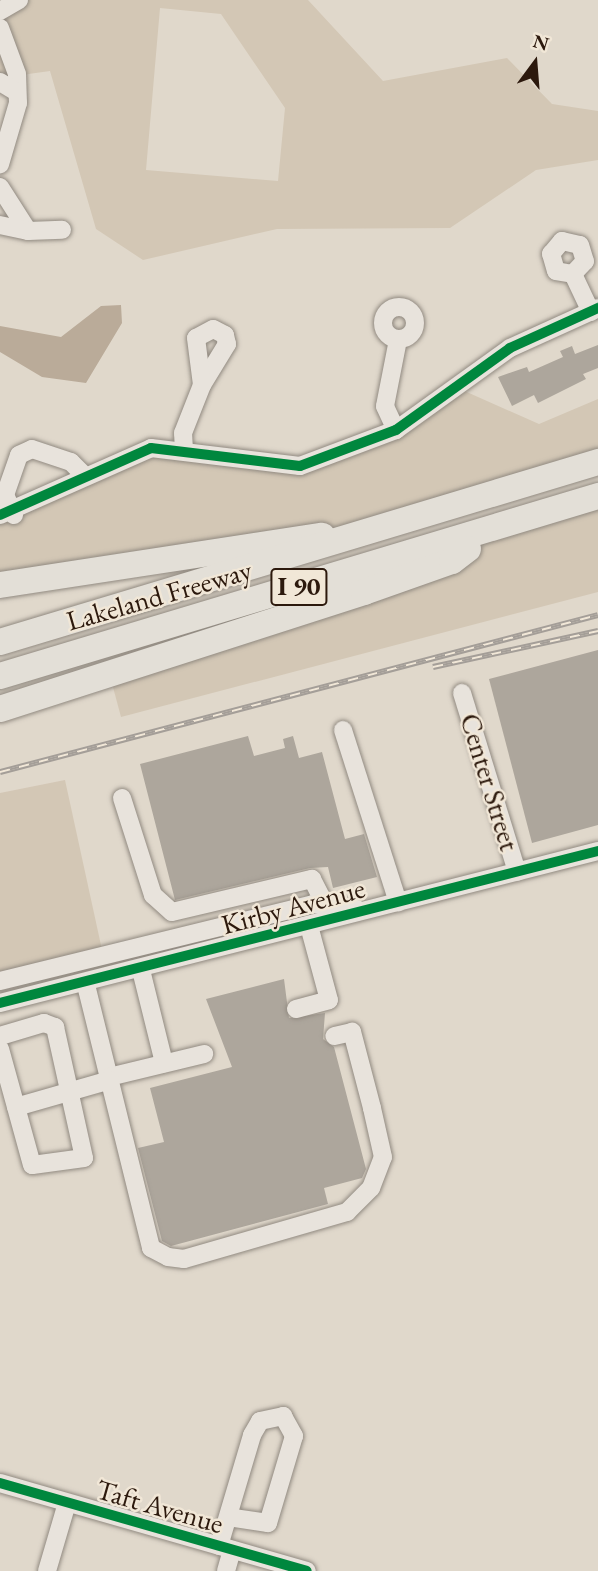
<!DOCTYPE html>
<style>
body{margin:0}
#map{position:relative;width:598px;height:1571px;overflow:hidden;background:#e0d8cb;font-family:"EB Garamond",serif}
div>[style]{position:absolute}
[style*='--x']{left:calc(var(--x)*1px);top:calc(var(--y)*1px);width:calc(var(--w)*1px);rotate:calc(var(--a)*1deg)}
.green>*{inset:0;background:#d3c7b5}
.water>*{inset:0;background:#baab99}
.building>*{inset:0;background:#ada69c}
.roads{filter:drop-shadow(0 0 2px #918a81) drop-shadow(0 0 2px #918a81)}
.minor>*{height:18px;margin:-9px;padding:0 9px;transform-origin:9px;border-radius:9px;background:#e8e3dc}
.minor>.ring{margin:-9px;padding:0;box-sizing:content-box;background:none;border:18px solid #e8e3dc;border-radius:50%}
.highway>*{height:26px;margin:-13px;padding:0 13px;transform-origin:13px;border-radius:13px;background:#e3dfd7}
.rail>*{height:6px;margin-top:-3px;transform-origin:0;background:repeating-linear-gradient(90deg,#f1e7d7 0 10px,#a49e98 0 20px);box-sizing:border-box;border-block:2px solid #a49e98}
.cycleway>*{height:10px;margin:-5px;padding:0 5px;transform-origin:5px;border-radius:5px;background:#00873e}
span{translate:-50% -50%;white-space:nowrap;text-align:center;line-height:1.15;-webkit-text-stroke:5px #f1e7d7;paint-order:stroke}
.shield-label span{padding:2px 5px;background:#f1e7d7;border:2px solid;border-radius:5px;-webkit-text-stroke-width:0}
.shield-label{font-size:26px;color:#2c190d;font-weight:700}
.street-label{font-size:28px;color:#2c190d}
.north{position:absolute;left:500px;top:28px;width:70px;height:70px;-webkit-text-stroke:5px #f1e7d7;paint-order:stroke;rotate:16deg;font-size:19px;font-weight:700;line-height:28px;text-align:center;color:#2c190d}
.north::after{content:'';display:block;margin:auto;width:24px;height:32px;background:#2c190d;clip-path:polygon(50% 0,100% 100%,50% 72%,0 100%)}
</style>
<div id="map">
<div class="green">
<div style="clip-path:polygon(evenodd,19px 0,308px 0,383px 81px,507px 58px,552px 104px,598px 111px,598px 160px,536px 170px,450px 228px,277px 229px,143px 260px,96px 229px,50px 71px,0 78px,0 11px,19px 0,160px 8px,221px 14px,285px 108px,278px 181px,146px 170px,160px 8px)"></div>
<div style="clip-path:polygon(460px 389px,539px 424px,598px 399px,598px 462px,373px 532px,0 585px,0 515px,151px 448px,300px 466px)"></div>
<div style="clip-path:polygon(598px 496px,598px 592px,121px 717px,110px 676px)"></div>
<div style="clip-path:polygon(65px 780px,104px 959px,0 981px,0 793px)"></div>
</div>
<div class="water">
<div style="clip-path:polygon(121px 305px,122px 323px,86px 383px,42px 377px,0 352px,0 326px,61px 337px,101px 306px)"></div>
</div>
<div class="building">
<div style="clip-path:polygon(598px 345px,598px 368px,583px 374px,586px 379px,538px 403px,534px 395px,512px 406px,498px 377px,527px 367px,529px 372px,563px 357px,560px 351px,572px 346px,575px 354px)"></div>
<div style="clip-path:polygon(598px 650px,598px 825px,532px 843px,489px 679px)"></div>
<div style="clip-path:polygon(248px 736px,254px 756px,285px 748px,283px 739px,293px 736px,299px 758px,322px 752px,345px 839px,364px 834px,377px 877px,333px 888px,328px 867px,310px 868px,175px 900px,140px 764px)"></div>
<div style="clip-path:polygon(284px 979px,289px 1018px,325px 1013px,323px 1039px,334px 1047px,366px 1169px,362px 1178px,324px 1188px,328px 1204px,171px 1246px,162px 1241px,138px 1148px,164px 1142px,150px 1088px,232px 1067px,206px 999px)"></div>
</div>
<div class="roads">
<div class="minor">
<div style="--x:0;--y:11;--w:22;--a:-30"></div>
<div style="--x:0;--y:28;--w:49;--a:69.7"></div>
<div style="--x:17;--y:74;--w:29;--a:88"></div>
<div style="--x:18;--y:103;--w:64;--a:106.4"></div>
<div style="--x:0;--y:82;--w:17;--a:31"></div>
<div style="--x:0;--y:187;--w:52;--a:57.5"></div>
<div style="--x:28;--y:231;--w:29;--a:-168"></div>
<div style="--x:28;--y:231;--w:34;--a:-2"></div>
<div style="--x:562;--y:241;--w:18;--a:13"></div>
<div style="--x:580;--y:245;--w:17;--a:73"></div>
<div style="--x:585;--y:261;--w:18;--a:133"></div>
<div style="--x:573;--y:274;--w:17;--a:-170"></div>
<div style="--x:556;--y:271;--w:18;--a:-106"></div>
<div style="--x:551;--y:254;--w:17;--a:-50"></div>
<div style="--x:573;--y:274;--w:42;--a:64.7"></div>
<div class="ring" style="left:383px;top:307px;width:14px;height:14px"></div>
<div style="--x:396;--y:430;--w:26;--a:-115"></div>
<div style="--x:385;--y:406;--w:67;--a:-78.9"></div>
<div style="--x:184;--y:451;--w:18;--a:-93"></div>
<div style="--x:183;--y:433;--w:52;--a:-68.4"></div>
<div style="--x:202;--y:385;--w:48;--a:-58.6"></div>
<div style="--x:227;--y:344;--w:9;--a:-103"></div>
<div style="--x:225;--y:335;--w:13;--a:-153"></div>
<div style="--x:213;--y:329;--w:19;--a:152"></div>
<div style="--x:196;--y:338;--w:47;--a:82.7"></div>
<div style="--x:0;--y:515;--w:165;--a:-23.9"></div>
<div style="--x:151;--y:448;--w:150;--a:6.9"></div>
<div style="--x:300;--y:466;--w:103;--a:-20.6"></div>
<div style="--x:396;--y:430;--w:140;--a:-35.7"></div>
<div style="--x:510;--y:348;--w:97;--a:-24.4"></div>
<div style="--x:14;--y:515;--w:22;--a:-114"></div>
<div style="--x:5;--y:495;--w:42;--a:-70.7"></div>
<div style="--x:19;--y:455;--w:14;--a:-25"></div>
<div style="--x:32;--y:449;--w:41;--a:18.4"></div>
<div style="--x:71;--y:462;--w:17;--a:45"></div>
<div style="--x:462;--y:693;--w:187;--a:72.9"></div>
<div style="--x:343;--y:730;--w:181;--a:72.3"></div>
<div style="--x:122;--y:798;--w:102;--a:72.3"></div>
<div style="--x:153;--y:895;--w:25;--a:42"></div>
<div style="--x:172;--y:912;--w:144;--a:-13.3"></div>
<div style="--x:312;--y:879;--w:29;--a:63"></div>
<div style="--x:141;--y:970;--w:96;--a:76.1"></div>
<div style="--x:0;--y:981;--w:322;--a:-13.8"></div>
<div style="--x:313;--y:904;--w:44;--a:6.5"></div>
<div style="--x:86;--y:985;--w:271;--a:76.1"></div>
<div style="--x:151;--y:1248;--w:19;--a:28"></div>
<div style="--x:168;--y:1257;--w:16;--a:7"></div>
<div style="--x:184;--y:1259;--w:170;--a:-16.1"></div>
<div style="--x:347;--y:1212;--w:34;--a:-45"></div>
<div style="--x:371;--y:1188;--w:33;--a:-69"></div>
<div style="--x:383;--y:1157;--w:50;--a:-102.7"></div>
<div style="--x:372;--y:1108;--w:79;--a:-104.7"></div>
<div style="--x:352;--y:1032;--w:18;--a:167"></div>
<div style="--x:0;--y:1003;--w:617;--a:-14.26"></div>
<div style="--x:296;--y:1009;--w:34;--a:-15"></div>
<div style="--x:329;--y:1000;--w:77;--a:-105.1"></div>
<div style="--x:0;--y:1036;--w:46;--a:-16.5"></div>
<div style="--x:44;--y:1023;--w:12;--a:20"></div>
<div style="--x:55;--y:1027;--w:134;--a:77.5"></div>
<div style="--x:84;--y:1158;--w:52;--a:172.3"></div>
<div style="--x:32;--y:1165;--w:120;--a:-105.4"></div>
<div style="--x:109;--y:1077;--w:98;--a:-13.6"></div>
<div style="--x:16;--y:1107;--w:98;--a:-16"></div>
<div style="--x:0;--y:1483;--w:319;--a:16"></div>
<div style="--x:219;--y:1546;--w:116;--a:-73.4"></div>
<div style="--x:252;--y:1435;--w:16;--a:-60"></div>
<div style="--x:260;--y:1421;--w:24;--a:-12"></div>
<div style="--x:283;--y:1416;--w:23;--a:61"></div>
<div style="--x:294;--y:1436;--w:91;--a:106.6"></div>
<div style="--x:268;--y:1523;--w:40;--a:-171.5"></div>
<div style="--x:47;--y:1571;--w:71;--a:-73.6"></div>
<div style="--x:226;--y:1571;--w:22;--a:-74"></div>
</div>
<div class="highway">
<div style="--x:0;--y:585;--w:326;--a:-8.7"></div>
<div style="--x:0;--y:642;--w:625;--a:-16.75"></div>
<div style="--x:0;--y:676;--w:625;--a:-16.75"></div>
<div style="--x:0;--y:709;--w:382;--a:-17.8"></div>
<div style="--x:364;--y:592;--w:93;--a:-19.4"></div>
<div style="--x:452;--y:561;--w:20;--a:-37"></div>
</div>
</div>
<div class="rail">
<div style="--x:433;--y:667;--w:169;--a:-12.3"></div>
<div style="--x:0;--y:772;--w:618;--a:-14.71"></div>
</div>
<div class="cycleway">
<div style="--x:0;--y:515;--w:165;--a:-23.9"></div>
<div style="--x:151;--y:448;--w:150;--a:6.9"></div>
<div style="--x:300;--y:466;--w:103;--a:-20.6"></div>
<div style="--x:396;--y:430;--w:140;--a:-35.7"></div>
<div style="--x:510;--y:348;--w:97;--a:-24.4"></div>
<div style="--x:0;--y:1003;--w:617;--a:-14.26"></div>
<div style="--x:0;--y:1483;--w:319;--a:16"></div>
</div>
<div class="shield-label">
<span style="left:299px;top:587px">I 90</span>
</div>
<div class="street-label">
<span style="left:159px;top:595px;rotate:-16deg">Lakeland Freeway</span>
<span style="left:490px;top:782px;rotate:73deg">Center Street</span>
<span style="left:293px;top:906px;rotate:-15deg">Kirby Avenue</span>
<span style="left:160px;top:1506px;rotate:16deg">Taft Avenue</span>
</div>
<div class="north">N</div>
</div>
